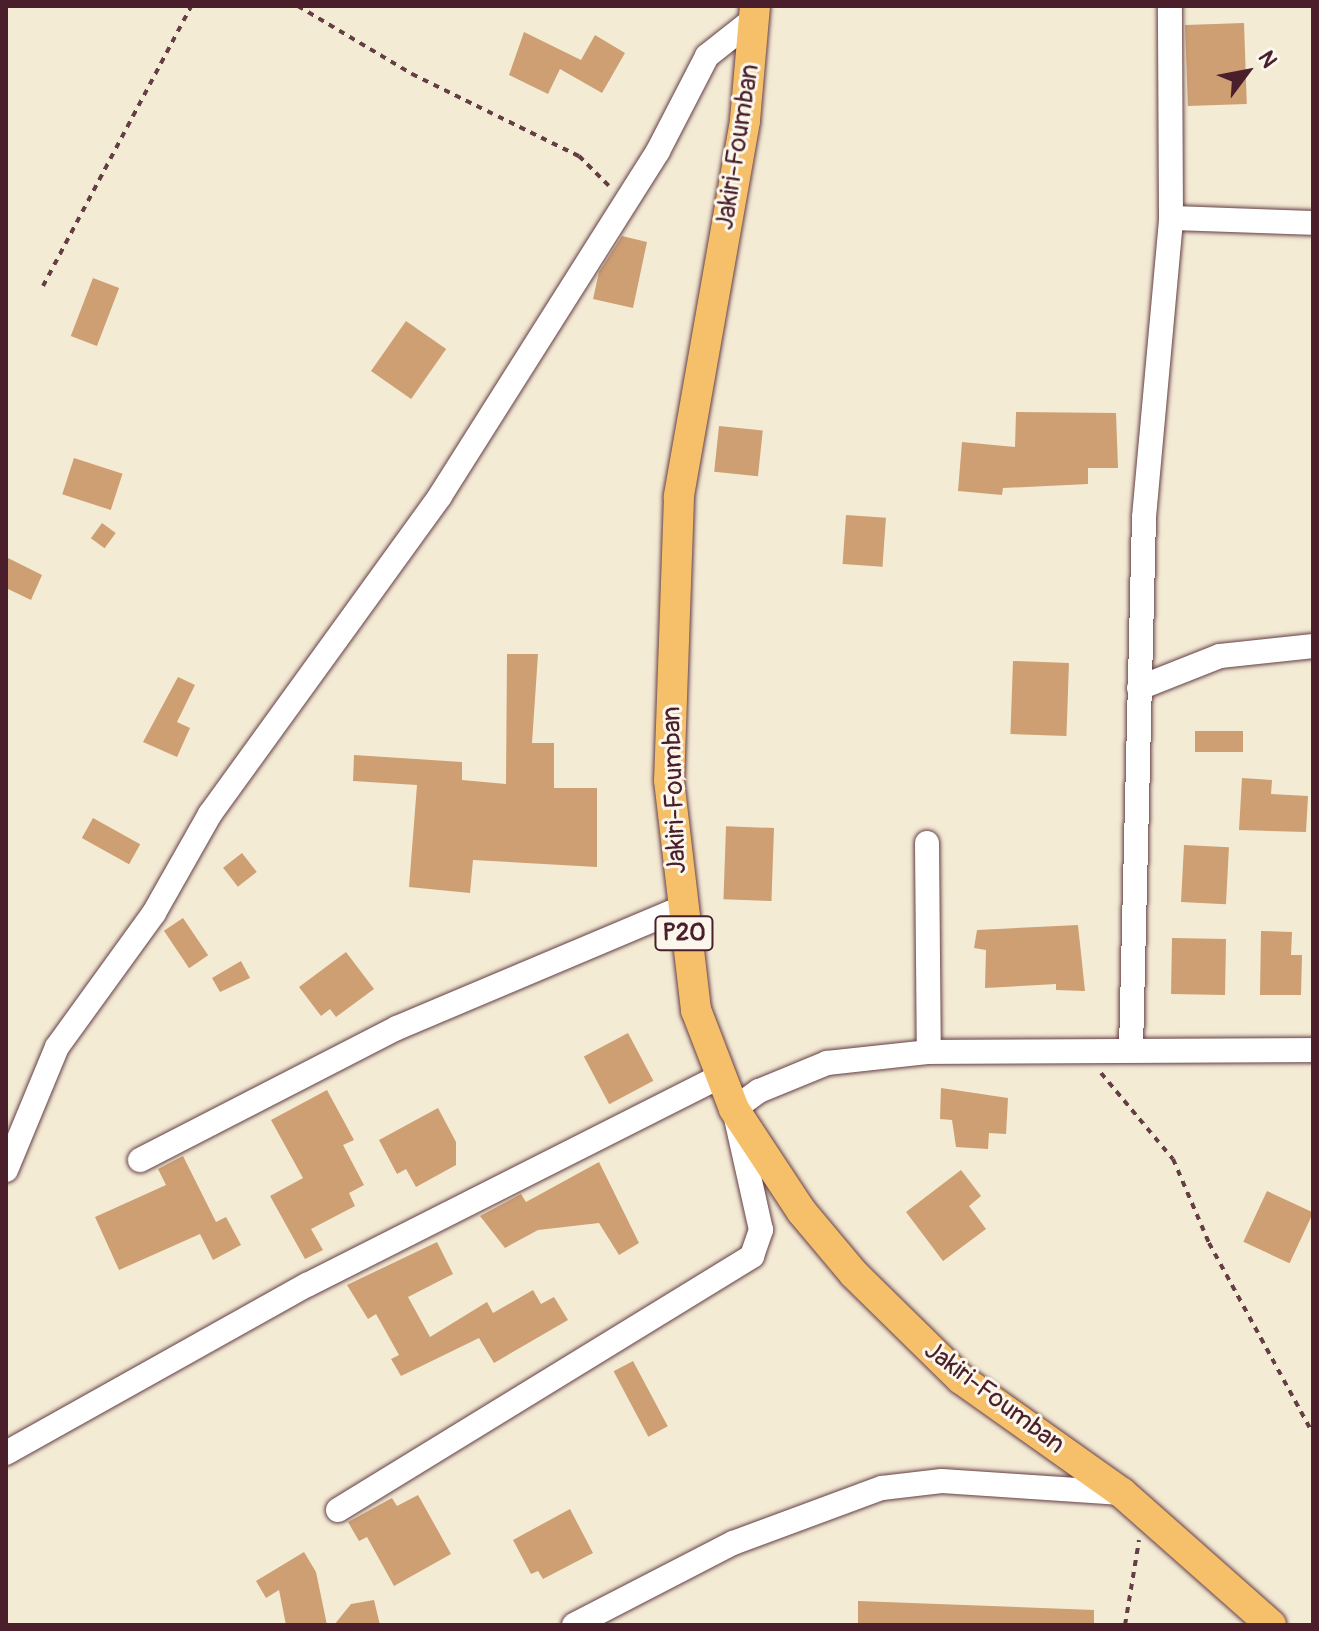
<!DOCTYPE html>
<style>
body{margin:0}
#map{position:relative;width:1319px;height:1631px;overflow:hidden;background:#f4ebd5;font-family:Pangolin,sans-serif}
div>[style]{position:absolute}
[style*='--x']{left:calc(var(--x)*1px);top:calc(var(--y)*1px);width:calc(var(--w)*1px);rotate:calc(var(--a)*1deg)}
.building>*{inset:0;background:#cd9f73;transform-origin:0 0}
.path>*{height:4px;margin-top:-2px;transform-origin:0;background:repeating-linear-gradient(90deg,#643e44 0 6px,transparent 0 12px)}
.roads{filter:drop-shadow(0 0 2px #643e44) drop-shadow(0 0 2px #643e44)}
.minor>*{height:24px;margin:-12px;padding:0 12px;transform-origin:12px;border-radius:12px;background:#fff}
.major>*{height:30px;margin:-15px;padding:0 15px;transform-origin:15px;border-radius:15px;background:#f6c06b}
span{translate:-50% -50%;white-space:nowrap;text-align:center;line-height:1.15;-webkit-text-stroke:6px #fbf7ec;paint-order:stroke}
.shield-label span{padding:2px 6px;background:#fbf7ec;border:2px solid;border-radius:6px;-webkit-text-stroke-width:0}
.shield-label{font-size:24px;color:#4a1f2b;font-weight:700}
.street-label{font-size:26px;color:#4a1f2b}
.frame{position:absolute;inset:0;border:8px solid #4a1f2b;pointer-events:none}
.north{position:absolute;left:1207px;top:32px;width:80px;height:80px;-webkit-text-stroke:6px #fbf7ec;paint-order:stroke;rotate:58deg;font-size:22px;font-weight:700;line-height:32px;text-align:center;color:#4a1f2b}
.north::after{content:'';display:block;margin:auto;width:28px;height:36px;background:#4a1f2b;clip-path:polygon(50% 0,100% 100%,50% 72%,0 100%)}
</style>
<div id="map">
<div class="building">
<div style="left:1244px;top:23px;width:81px;height:59px;rotate:88deg"></div>
<div style="clip-path:polygon(524px 32px,581px 60px,595px 35px,625px 53px,602px 93px,560px 69px,548px 94px,509px 75px)"></div>
<div style="clip-path:polygon(622px 236px,647px 242px,633px 308px,593px 299px,599px 272px)"></div>
<div style="left:93px;top:278px;width:28px;height:62px;rotate:21deg"></div>
<div style="left:406px;top:321px;width:49px;height:61px;rotate:35deg"></div>
<div style="clip-path:polygon(1016px 412px,1116px 413px,1118px 468px,1088px 468px,1088px 484px,1003px 488px,1002px 495px,958px 491px,962px 442px,1015px 447px)"></div>
<div style="left:719px;top:426px;width:44px;height:46px;rotate:6deg"></div>
<div style="left:74px;top:458px;width:51px;height:38px;rotate:18deg"></div>
<div style="left:846px;top:515px;width:40px;height:49px;rotate:4deg"></div>
<div style="left:102px;top:523px;width:17px;height:19px;rotate:36deg"></div>
<div style="clip-path:polygon(6px 557px,42px 575px,31px 600px,6px 588px)"></div>
<div style="clip-path:polygon(507px 654px,538px 654px,532px 743px,554px 743px,554px 788px,597px 788px,597px 867px,473px 860px,470px 893px,409px 887px,417px 785px,353px 781px,354px 755px,462px 762px,462px 780px,506px 784px)"></div>
<div style="left:1013px;top:661px;width:56px;height:73px;rotate:2deg"></div>
<div style="clip-path:polygon(178px 677px,195px 685px,177px 722px,190px 728px,177px 757px,143px 742px)"></div>
<div style="left:1243px;top:731px;width:21px;height:48px;rotate:90deg"></div>
<div style="clip-path:polygon(1242px 778px,1272px 780px,1271px 794px,1308px 796px,1306px 832px,1239px 830px)"></div>
<div style="left:93px;top:818px;width:54px;height:23px;rotate:29deg"></div>
<div style="left:774px;top:828px;width:73px;height:48px;rotate:92deg"></div>
<div style="left:1184px;top:845px;width:45px;height:57px;rotate:3deg"></div>
<div style="left:242px;top:853px;width:24px;height:24px;rotate:52deg"></div>
<div style="left:183px;top:918px;width:45px;height:23px;rotate:56deg"></div>
<div style="clip-path:polygon(1078px 925px,1085px 991px,1056px 990px,1056px 984px,985px 988px,986px 950px,974px 948px,977px 930px)"></div>
<div style="clip-path:polygon(1261px 931px,1292px 932px,1291px 955px,1302px 955px,1301px 995px,1260px 995px)"></div>
<div style="left:1172px;top:938px;width:54px;height:56px;rotate:1deg"></div>
<div style="clip-path:polygon(346px 952px,374px 989px,336px 1017px,330px 1009px,321px 1016px,299px 987px)"></div>
<div style="clip-path:polygon(241px 961px,250px 978px,220px 992px,212px 978px)"></div>
<div style="left:628px;top:1033px;width:54px;height:50px;rotate:62deg"></div>
<div style="clip-path:polygon(941px 1088px,1008px 1098px,1006px 1134px,989px 1133px,988px 1149px,956px 1147px,952px 1120px,940px 1119px)"></div>
<div style="clip-path:polygon(327px 1090px,354px 1140px,343px 1145px,364px 1185px,349px 1193px,355px 1206px,311px 1229px,323px 1250px,305px 1259px,270px 1196px,303px 1178px,271px 1120px)"></div>
<div style="clip-path:polygon(438px 1108px,456px 1142px,456px 1165px,416px 1187px,406px 1169px,397px 1174px,379px 1140px)"></div>
<div style="clip-path:polygon(183px 1156px,216px 1222px,226px 1217px,241px 1245px,213px 1260px,200px 1234px,119px 1270px,95px 1217px,166px 1185px,158px 1169px)"></div>
<div style="clip-path:polygon(599px 1162px,639px 1243px,619px 1255px,599px 1223px,538px 1230px,505px 1248px,480px 1216px,521px 1194px,526px 1202px)"></div>
<div style="clip-path:polygon(961px 1170px,981px 1196px,969px 1206px,986px 1229px,943px 1261px,906px 1212px)"></div>
<div style="left:1267px;top:1191px;width:51px;height:56px;rotate:25deg"></div>
<div style="clip-path:polygon(437px 1242px,453px 1274px,408px 1297px,430px 1337px,487px 1302px,493px 1313px,533px 1290px,541px 1304px,554px 1297px,568px 1320px,494px 1363px,479px 1338px,401px 1376px,391px 1359px,399px 1355px,376px 1314px,368px 1319px,347px 1285px)"></div>
<div style="left:633px;top:1361px;width:74px;height:22px;rotate:62deg"></div>
<div style="clip-path:polygon(418px 1495px,451px 1554px,394px 1586px,367px 1537px,359px 1541px,348px 1522px,392px 1498px,397px 1506px)"></div>
<div style="clip-path:polygon(570px 1509px,593px 1553px,543px 1579px,538px 1571px,531px 1574px,513px 1540px)"></div>
<div style="clip-path:polygon(304px 1552px,316px 1572px,327px 1625px,286px 1625px,279px 1590px,266px 1598px,256px 1581px)"></div>
<div style="clip-path:polygon(374px 1600px,380px 1625px,334px 1625px,351px 1604px)"></div>
<div style="clip-path:polygon(858px 1601px,1094px 1610px,1094px 1625px,858px 1625px)"></div>
</div>
<div class="path">
<div style="--x:298;--y:6;--w:133;--a:30.8"></div>
<div style="--x:412;--y:74;--w:186;--a:26.2"></div>
<div style="--x:579;--y:156;--w:42;--a:45"></div>
<div style="--x:43;--y:286;--w:317;--a:-62.1"></div>
<div style="--x:1101;--y:1073;--w:112;--a:50.1"></div>
<div style="--x:1173;--y:1159;--w:91;--a:66.8"></div>
<div style="--x:1209;--y:1243;--w:217;--a:61.4"></div>
<div style="--x:1125;--y:1625;--w:86;--a:-80.6"></div>
</div>
<div class="roads">
<div class="minor">
<div style="--x:1171;--y:218;--w:142;--a:2"></div>
<div style="--x:1139;--y:688;--w:87;--a:-21.6"></div>
<div style="--x:1220;--y:656;--w:94;--a:-6.1"></div>
<div style="--x:927;--y:843;--w:209;--a:89.5"></div>
<div style="--x:1131;--y:1049;--w:532;--a:-88.6"></div>
<div style="--x:1144;--y:517;--w:300;--a:-84.8"></div>
<div style="--x:1171;--y:218;--w:212;--a:-90.3"></div>
<div style="--x:140;--y:1160;--w:289;--a:-27.2"></div>
<div style="--x:397;--y:1028;--w:308;--a:-22.9"></div>
<div style="--x:6;--y:1170;--w:133;--a:-67.5"></div>
<div style="--x:57;--y:1047;--w:165;--a:-54.1"></div>
<div style="--x:154;--y:913;--w:114;--a:-60.5"></div>
<div style="--x:210;--y:814;--w:392;--a:-54.1"></div>
<div style="--x:440;--y:496;--w:408;--a:-57.7"></div>
<div style="--x:658;--y:151;--w:107;--a:-62.7"></div>
<div style="--x:707;--y:56;--w:61;--a:-38.4"></div>
<div style="--x:6;--y:1453;--w:345;--a:-29.2"></div>
<div style="--x:307;--y:1285;--w:462;--a:-26.8"></div>
<div style="--x:338;--y:1510;--w:486;--a:-31.5"></div>
<div style="--x:752;--y:1256;--w:28;--a:-71"></div>
<div style="--x:761;--y:1230;--w:124;--a:-102.6"></div>
<div style="--x:734;--y:1109;--w:31;--a:-36"></div>
<div style="--x:759;--y:1091;--w:74;--a:-22.4"></div>
<div style="--x:827;--y:1063;--w:103;--a:-6.2"></div>
<div style="--x:929;--y:1052;--w:384;--a:-0.3"></div>
<div style="--x:574;--y:1625;--w:179;--a:-27.3"></div>
<div style="--x:733;--y:1543;--w:159;--a:-20.3"></div>
<div style="--x:882;--y:1488;--w:60;--a:-6.7"></div>
<div style="--x:942;--y:1481;--w:180;--a:3.8"></div>
</div>
<div class="major">
<div style="--x:755;--y:6;--w:115;--a:95"></div>
<div style="--x:745;--y:121;--w:382;--a:100"></div>
<div style="--x:679;--y:497;--w:283;--a:92"></div>
<div style="--x:669;--y:780;--w:232;--a:83.3"></div>
<div style="--x:696;--y:1010;--w:106;--a:69"></div>
<div style="--x:734;--y:1109;--w:123;--a:56.6"></div>
<div style="--x:802;--y:1212;--w:81;--a:50"></div>
<div style="--x:854;--y:1274;--w:150;--a:44.5"></div>
<div style="--x:961;--y:1379;--w:197;--a:35.3"></div>
<div style="--x:1122;--y:1493;--w:199;--a:41.5"></div>
</div>
</div>
<div class="shield-label">
<span style="left:684px;top:933px">P20</span>
</div>
<div class="street-label">
<span style="left:738px;top:147px;rotate:-81deg">Jakiri-Foumban</span>
<span style="left:675px;top:790px;rotate:-92deg">Jakiri-Foumban</span>
<span style="left:994px;top:1398px;rotate:37deg">Jakiri-Foumban</span>
</div>
<div class="frame"></div>
<div class="north">N</div>
</div>
